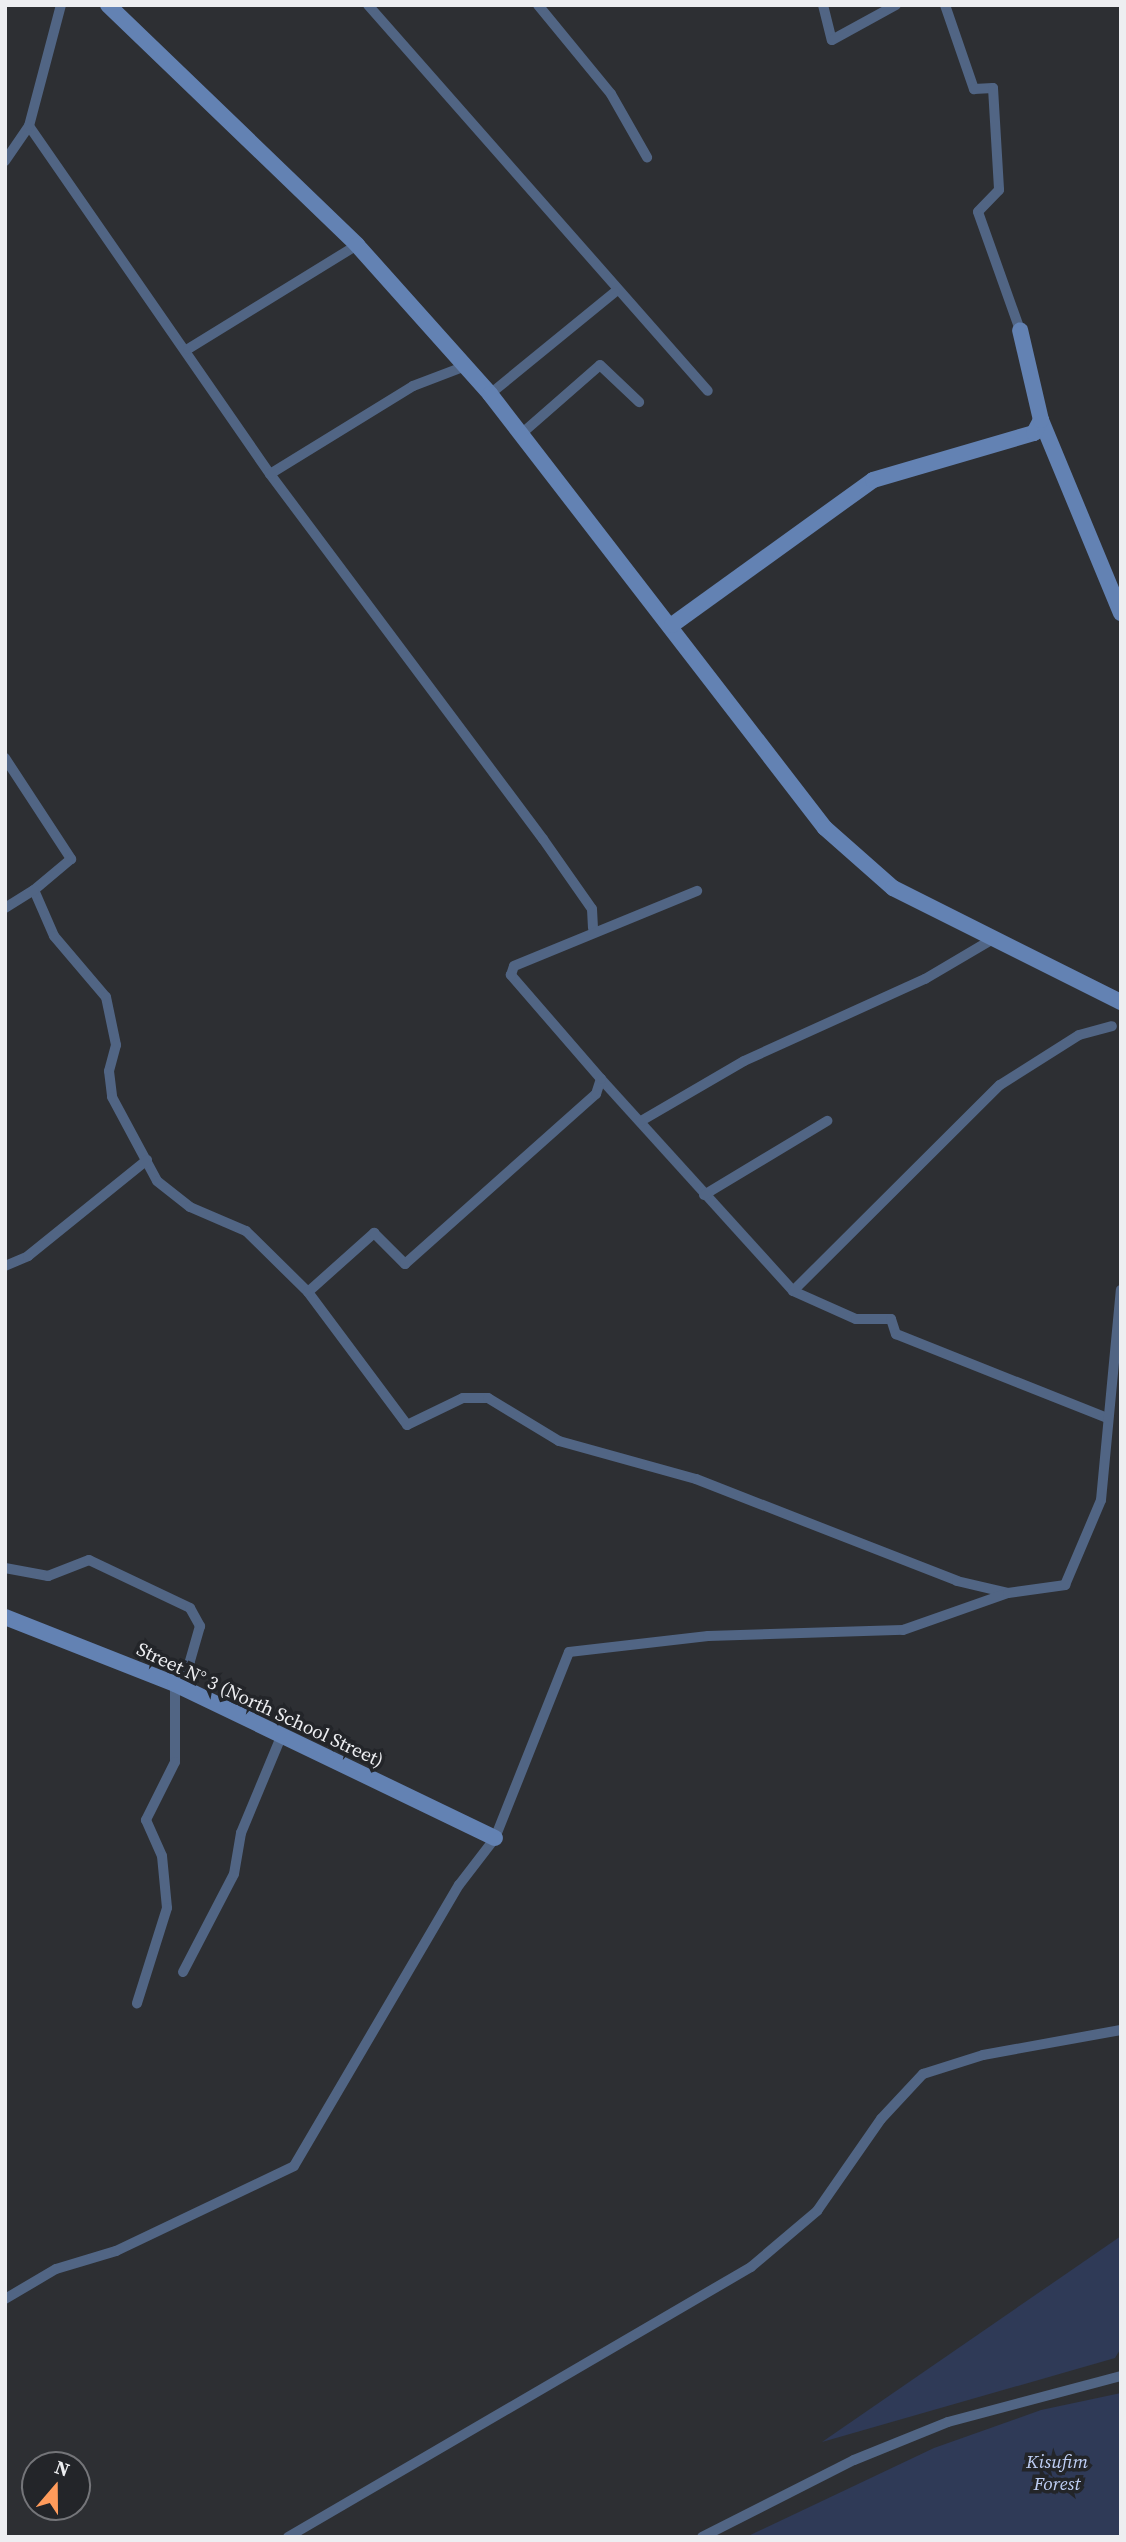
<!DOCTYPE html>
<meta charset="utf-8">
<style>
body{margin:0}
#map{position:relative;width:1126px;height:2542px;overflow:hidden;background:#2d2f33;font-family:"Source Serif 4",serif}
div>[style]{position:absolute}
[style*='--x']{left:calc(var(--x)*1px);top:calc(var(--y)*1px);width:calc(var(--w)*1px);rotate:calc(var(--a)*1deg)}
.green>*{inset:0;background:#2f3a57}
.street>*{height:10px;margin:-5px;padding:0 5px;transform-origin:5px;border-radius:5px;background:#516584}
.secondary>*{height:16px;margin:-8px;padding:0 8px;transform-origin:8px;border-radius:8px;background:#6382b3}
span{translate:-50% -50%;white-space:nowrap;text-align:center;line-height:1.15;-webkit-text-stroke:7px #232529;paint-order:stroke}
.street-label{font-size:19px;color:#edeef1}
.park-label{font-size:19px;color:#becef4;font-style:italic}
.frame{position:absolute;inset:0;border:7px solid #edeef1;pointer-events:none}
.north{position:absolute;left:21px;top:2451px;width:70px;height:70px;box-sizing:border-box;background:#232529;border:2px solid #747579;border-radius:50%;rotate:20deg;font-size:19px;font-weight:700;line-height:28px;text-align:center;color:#edeef1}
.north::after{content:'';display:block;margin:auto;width:24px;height:32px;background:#ff9b5b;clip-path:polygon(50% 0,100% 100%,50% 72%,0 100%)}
</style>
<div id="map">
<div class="green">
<div style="clip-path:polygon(1121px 2236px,1121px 2348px,1115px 2358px,822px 2442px)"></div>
<div style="clip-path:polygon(1121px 2393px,1121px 2537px,746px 2537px,934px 2448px,1041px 2410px)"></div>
</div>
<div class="street">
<div style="--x:368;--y:5;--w:514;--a:48.63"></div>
<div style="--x:538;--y:5;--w:115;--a:50.6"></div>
<div style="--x:611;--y:94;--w:73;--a:60.3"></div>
<div style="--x:823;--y:5;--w:36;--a:76"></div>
<div style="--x:832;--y:40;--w:73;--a:-28.7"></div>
<div style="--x:945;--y:5;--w:89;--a:71"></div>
<div style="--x:974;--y:89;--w:19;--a:-3"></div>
<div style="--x:993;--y:88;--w:102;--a:86.6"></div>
<div style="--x:999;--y:190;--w:30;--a:134"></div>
<div style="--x:978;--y:212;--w:125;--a:70.4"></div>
<div style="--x:29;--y:126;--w:423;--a:55.3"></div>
<div style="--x:270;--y:474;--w:456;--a:53.2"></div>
<div style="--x:543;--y:839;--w:85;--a:55"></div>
<div style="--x:592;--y:909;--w:19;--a:87"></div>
<div style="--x:5;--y:161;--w:42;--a:-55.6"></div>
<div style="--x:29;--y:126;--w:125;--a:-75.2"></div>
<div style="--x:188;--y:349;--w:198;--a:-31.6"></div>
<div style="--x:490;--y:394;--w:161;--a:-39.2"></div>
<div style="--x:520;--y:435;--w:106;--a:-41.2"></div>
<div style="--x:600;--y:365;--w:54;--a:43.5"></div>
<div style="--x:270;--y:474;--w:168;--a:-31.6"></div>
<div style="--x:413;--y:386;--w:53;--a:-20.8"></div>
<div style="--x:5;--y:758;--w:121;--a:56.8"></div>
<div style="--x:71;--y:859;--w:48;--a:140"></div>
<div style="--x:34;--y:890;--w:50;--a:66.5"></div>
<div style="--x:54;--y:936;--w:80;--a:49.6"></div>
<div style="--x:106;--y:997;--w:49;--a:78.2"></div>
<div style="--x:116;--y:1045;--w:27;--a:105"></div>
<div style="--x:109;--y:1071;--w:26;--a:83"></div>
<div style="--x:112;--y:1097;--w:95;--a:61.8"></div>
<div style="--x:157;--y:1181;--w:42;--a:38.2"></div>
<div style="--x:190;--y:1207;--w:61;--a:23.2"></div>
<div style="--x:246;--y:1231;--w:87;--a:44.5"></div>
<div style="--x:308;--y:1292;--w:166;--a:53.3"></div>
<div style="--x:407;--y:1425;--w:62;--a:-25.7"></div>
<div style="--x:463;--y:1398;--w:25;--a:0"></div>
<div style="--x:488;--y:1398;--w:83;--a:31.2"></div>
<div style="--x:559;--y:1441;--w:142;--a:15.5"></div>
<div style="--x:696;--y:1479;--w:280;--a:21.3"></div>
<div style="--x:957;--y:1581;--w:52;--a:13.2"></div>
<div style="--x:5;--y:908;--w:34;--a:-32"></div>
<div style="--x:601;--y:1079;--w:286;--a:47.8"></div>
<div style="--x:793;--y:1291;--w:69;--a:24"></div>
<div style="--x:856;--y:1319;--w:35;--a:0"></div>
<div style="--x:891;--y:1319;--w:16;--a:72"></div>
<div style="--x:896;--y:1334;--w:227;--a:21.7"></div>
<div style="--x:641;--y:1121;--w:119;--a:-30.2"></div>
<div style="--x:744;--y:1061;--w:199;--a:-24.4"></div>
<div style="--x:925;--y:979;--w:79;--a:-30.5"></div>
<div style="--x:704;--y:1195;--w:144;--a:-31"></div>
<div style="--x:5;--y:1266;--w:25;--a:-23"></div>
<div style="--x:28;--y:1256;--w:153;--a:-38.9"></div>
<div style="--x:793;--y:1291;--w:292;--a:-44.9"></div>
<div style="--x:1000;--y:1085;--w:93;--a:-32.3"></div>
<div style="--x:1079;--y:1035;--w:34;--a:-15"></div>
<div style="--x:308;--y:1292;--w:89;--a:-41.8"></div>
<div style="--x:374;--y:1233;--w:44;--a:45"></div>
<div style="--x:405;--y:1264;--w:256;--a:-41.7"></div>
<div style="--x:596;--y:1094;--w:16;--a:-72"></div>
<div style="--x:601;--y:1079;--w:138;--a:-130.9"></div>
<div style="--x:511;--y:975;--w:9;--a:-72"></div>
<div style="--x:514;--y:966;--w:198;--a:-22.3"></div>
<div style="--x:5;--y:1568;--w:44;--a:10.5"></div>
<div style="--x:48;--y:1576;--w:44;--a:-21.3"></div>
<div style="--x:89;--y:1560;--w:112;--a:25.4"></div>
<div style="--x:190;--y:1608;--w:21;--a:61"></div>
<div style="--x:200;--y:1626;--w:37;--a:106"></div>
<div style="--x:190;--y:1662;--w:27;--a:124"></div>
<div style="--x:175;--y:1684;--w:78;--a:90"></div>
<div style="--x:175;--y:1762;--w:65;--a:116.6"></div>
<div style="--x:146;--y:1820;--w:39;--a:66"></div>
<div style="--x:162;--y:1856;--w:52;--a:84.5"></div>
<div style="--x:167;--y:1908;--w:100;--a:107.5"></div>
<div style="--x:183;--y:1972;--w:110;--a:-62.5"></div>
<div style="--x:234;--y:1874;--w:42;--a:-80.3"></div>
<div style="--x:241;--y:1833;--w:104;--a:-67.4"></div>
<div style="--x:5;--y:2299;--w:59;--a:-30.5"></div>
<div style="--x:56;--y:2269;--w:63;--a:-16.7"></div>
<div style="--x:116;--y:2251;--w:197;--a:-25.5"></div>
<div style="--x:294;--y:2166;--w:326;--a:-59.6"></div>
<div style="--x:459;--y:1885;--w:59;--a:-52.5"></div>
<div style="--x:495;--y:1838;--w:200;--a:-68.3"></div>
<div style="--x:569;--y:1652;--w:140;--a:-6.6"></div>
<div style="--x:708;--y:1636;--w:195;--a:-1.8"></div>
<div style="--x:903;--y:1630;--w:111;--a:-19.4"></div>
<div style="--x:1008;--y:1593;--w:58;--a:-8"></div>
<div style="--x:1065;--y:1585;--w:92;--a:-67"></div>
<div style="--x:1101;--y:1500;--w:211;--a:-84.6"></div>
<div style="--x:288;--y:2537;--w:536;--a:-30.25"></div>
<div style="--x:751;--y:2267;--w:87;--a:-40.3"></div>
<div style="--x:817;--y:2211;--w:112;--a:-55.2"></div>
<div style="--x:881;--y:2119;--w:62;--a:-47"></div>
<div style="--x:923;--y:2074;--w:63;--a:-17.6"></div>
<div style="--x:983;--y:2055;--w:140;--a:-10.3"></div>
<div style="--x:702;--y:2537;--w:170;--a:-26.9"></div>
<div style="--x:854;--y:2460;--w:101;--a:-22"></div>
<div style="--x:948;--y:2422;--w:179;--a:-14.9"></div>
</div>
<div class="secondary">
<div style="--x:108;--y:5;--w:346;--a:43.9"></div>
<div style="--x:357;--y:245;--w:200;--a:48.2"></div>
<div style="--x:490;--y:394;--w:548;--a:52.34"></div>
<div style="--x:825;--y:828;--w:91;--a:41.4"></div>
<div style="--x:893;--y:888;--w:255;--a:26.6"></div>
<div style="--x:1041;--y:420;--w:209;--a:67.5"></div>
<div style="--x:672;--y:625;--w:248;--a:-35.8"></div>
<div style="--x:873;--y:480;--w:168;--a:-16.3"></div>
<div style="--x:1034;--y:433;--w:15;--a:-62"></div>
<div style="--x:1041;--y:420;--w:92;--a:-103.1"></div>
<div style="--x:5;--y:1617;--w:183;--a:21.5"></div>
<div style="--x:175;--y:1684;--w:355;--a:25.7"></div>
</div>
<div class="street-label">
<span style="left:260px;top:1705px;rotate:25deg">Street N° 3 (North School Street)</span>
</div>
<div class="park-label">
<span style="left:1057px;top:2473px">Kisufim<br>Forest</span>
</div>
<div class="frame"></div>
<div class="north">N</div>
</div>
